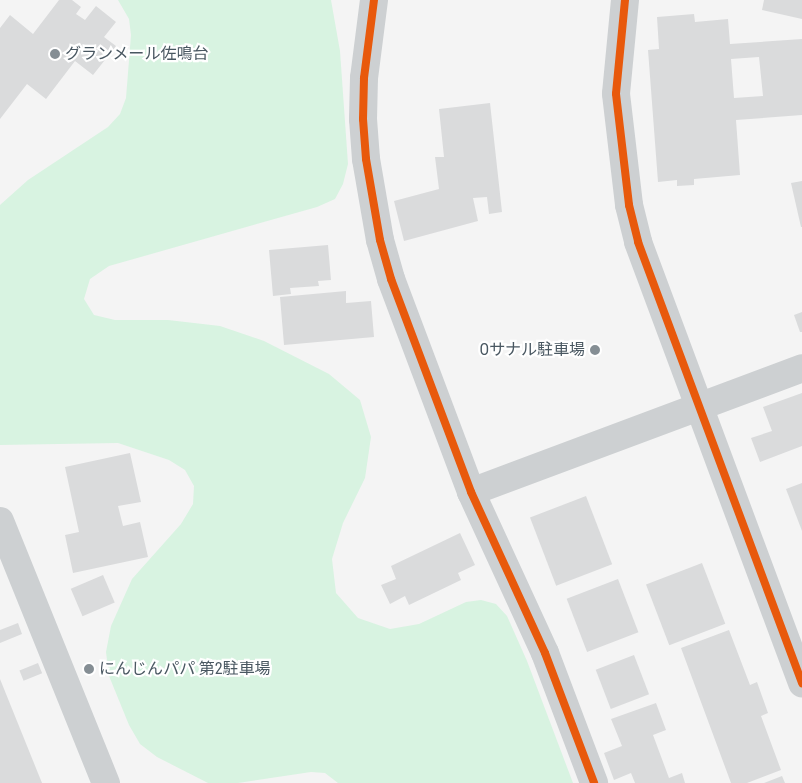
<!DOCTYPE html>
<meta charset="utf-8">
<style>
body{margin:0}
#map{position:relative;width:802px;height:783px;overflow:hidden;background:#f4f4f4;font-family:"Roboto Condensed","Noto Sans JP",sans-serif}
div>[style]{position:absolute}
[style*='--x']{left:calc(var(--x)*1px);top:calc(var(--y)*1px);width:calc(var(--w)*1px);rotate:calc(var(--a)*1deg)}
.green>*{inset:0;background:#d8f3e1}
.building>*{inset:0;background:#dadbdc;transform-origin:0 0}
.minor>*{height:28px;margin:-14px;padding:0 14px;transform-origin:14px;border-radius:14px;background:#cdd0d2}
.cycleway>*{height:8px;margin:-4px;padding:0 4px;transform-origin:4px;border-radius:4px;background:#e8590c}
.dots>*{width:14px;height:14px;translate:-50% -50%;box-sizing:border-box;border:2px solid #fff;border-radius:50%}
span{translate:-50% -50%;white-space:nowrap;text-align:center;line-height:1.15;-webkit-text-stroke:4.5px #fff;paint-order:stroke}
.poi-label{font-size:16px;color:#495761}
.left{translate:0 -50%;text-align:left}
.right{translate:-100% -50%;text-align:right}
</style>
<div id="map">
<div class="green">
<div style="clip-path:polygon(118px 0,331px 0,340px 51px,348px 164px,343px 184px,335px 199px,317px 207px,109px 266px,90px 279px,84px 299px,94px 315px,115px 320px,168px 320px,220px 326px,264px 341px,329px 374px,360px 400px,371px 437px,365px 478px,343px 523px,332px 559px,336px 593px,358px 618px,390px 629px,419px 624px,466px 602px,481px 600px,496px 604px,507px 616px,527px 661px,573px 783px,338px 783px,325px 773px,311px 772px,238px 783px,208px 783px,157px 757px,140px 744px,129px 725px,109px 676px,106px 652px,111px 626px,132px 579px,181px 524px,193px 504px,194px 486px,185px 470px,169px 460px,118px 443px,0 445px,0 205px,28px 180px,108px 127px,120px 114px,126px 98px,131px 35px,129px 19px)"></div>
</div>
<div class="building">
<div style="clip-path:polygon(59px 0,72px 0,81px 7px,76px 14px,85px 20px,96px 6px,116px 22px,104px 37px,116px 46px,93px 75px,75px 61px,46px 99px,27px 84px,0 119px,0 28px,10px 15px,33px 34px)"></div>
<div style="clip-path:polygon(764px 0,802px 0,802px 19px,762px 10px)"></div>
<div style="clip-path:polygon(evenodd,694px 14px,695px 22px,728px 19px,730px 44px,802px 39px,802px 115px,736px 120px,740px 175px,694px 179px,694px 185px,677px 186px,677px 180px,658px 182px,648px 50px,659px 49px,657px 17px,694px 14px,759px 57px,763px 96px,734px 98px,731px 59px,759px 57px)"></div>
<div style="clip-path:polygon(490px 103px,502px 212px,489px 214px,487px 197px,473px 198px,478px 221px,404px 241px,394px 201px,439px 189px,435px 157px,444px 157px,439px 109px)"></div>
<div style="clip-path:polygon(802px 181px,802px 227px,801px 227px,791px 183px)"></div>
<div style="clip-path:polygon(328px 245px,331px 280px,318px 281px,319px 286px,290px 288px,291px 294px,273px 296px,269px 250px)"></div>
<div style="clip-path:polygon(346px 291px,346px 303px,371px 301px,374px 337px,284px 345px,280px 297px)"></div>
<div style="clip-path:polygon(802px 312px,802px 332px,800px 332px,794px 315px)"></div>
<div style="clip-path:polygon(802px 393px,802px 446px,760px 462px,751px 438px,772px 431px,763px 407px)"></div>
<div style="clip-path:polygon(130px 453px,141px 502px,118px 506px,123px 526px,140px 522px,148px 557px,73px 573px,65px 535px,79px 532px,65px 467px)"></div>
<div style="clip-path:polygon(802px 483px,802px 531px,786px 489px)"></div>
<div style="left:586px;top:496px;width:73px;height:60px;rotate:69deg"></div>
<div style="clip-path:polygon(460px 533px,475px 565px,458px 573px,461px 580px,409px 605px,405px 596px,390px 604px,381px 585px,396px 579px,391px 566px)"></div>
<div style="left:702px;top:563px;width:65px;height:60px;rotate:69deg"></div>
<div style="left:103px;top:575px;width:30px;height:35px;rotate:67deg"></div>
<div style="left:618px;top:579px;width:57px;height:55px;rotate:69deg"></div>
<div style="clip-path:polygon(18px 623px,22px 634px,0 643px,0 630px)"></div>
<div style="clip-path:polygon(729px 630px,750px 685px,757px 682px,768px 713px,761px 716px,781px 770px,747px 783px,731px 783px,681px 648px)"></div>
<div style="left:634px;top:655px;width:42px;height:41px;rotate:69deg"></div>
<div style="left:38px;top:663px;width:11px;height:20px;rotate:68deg"></div>
<div style="clip-path:polygon(0 679px,42px 783px,0 783px)"></div>
<div style="clip-path:polygon(656px 703px,666px 730px,653px 735px,669px 778px,682px 773px,685px 783px,635px 783px,631px 773px,614px 780px,604px 753px,622px 746px,611px 719px)"></div>
<div style="clip-path:polygon(782px 776px,785px 783px,764px 783px)"></div>
</div>
<div class="minor">
<div style="--x:374;--y:0;--w:79;--a:97.3"></div>
<div style="--x:364;--y:78;--w:41;--a:91.4"></div>
<div style="--x:363;--y:119;--w:40;--a:85.7"></div>
<div style="--x:366;--y:159;--w:82;--a:80.2"></div>
<div style="--x:380;--y:240;--w:41;--a:74.2"></div>
<div style="--x:391;--y:279;--w:228;--a:69.4"></div>
<div style="--x:471;--y:492;--w:177;--a:65.3"></div>
<div style="--x:545;--y:653;--w:139;--a:69.3"></div>
<div style="--x:625;--y:0;--w:94;--a:95.5"></div>
<div style="--x:616;--y:94;--w:112;--a:83.3"></div>
<div style="--x:629;--y:205;--w:38;--a:76"></div>
<div style="--x:638;--y:242;--w:471;--a:69.6"></div>
<div style="--x:471;--y:492;--w:353;--a:-20.5"></div>
<div style="--x:0;--y:521;--w:283;--a:68"></div>
</div>
<div class="cycleway">
<div style="--x:374;--y:0;--w:79;--a:97.3"></div>
<div style="--x:364;--y:78;--w:41;--a:91.4"></div>
<div style="--x:363;--y:119;--w:40;--a:85.7"></div>
<div style="--x:366;--y:159;--w:82;--a:80.2"></div>
<div style="--x:380;--y:240;--w:41;--a:74.2"></div>
<div style="--x:391;--y:279;--w:228;--a:69.4"></div>
<div style="--x:471;--y:492;--w:177;--a:65.3"></div>
<div style="--x:545;--y:653;--w:139;--a:69.3"></div>
<div style="--x:625;--y:0;--w:94;--a:95.5"></div>
<div style="--x:616;--y:94;--w:112;--a:83.3"></div>
<div style="--x:629;--y:205;--w:38;--a:76"></div>
<div style="--x:638;--y:242;--w:471;--a:69.6"></div>
</div>
<div class="dots">
<div style="left:55px;top:54px;background:#858e94"></div>
<div style="left:595px;top:350px;background:#858e94"></div>
<div style="left:89px;top:669px;background:#858e94"></div>
</div>
<div class="poi-label">
<span class="left" style="left:65px;top:54px">グランメール佐鳴台</span>
<span class="right" style="left:585px;top:350px">Oサナル駐車場</span>
<span class="left" style="left:99px;top:669px">にんじんパパ 第2駐車場</span>
</div>
</div>
